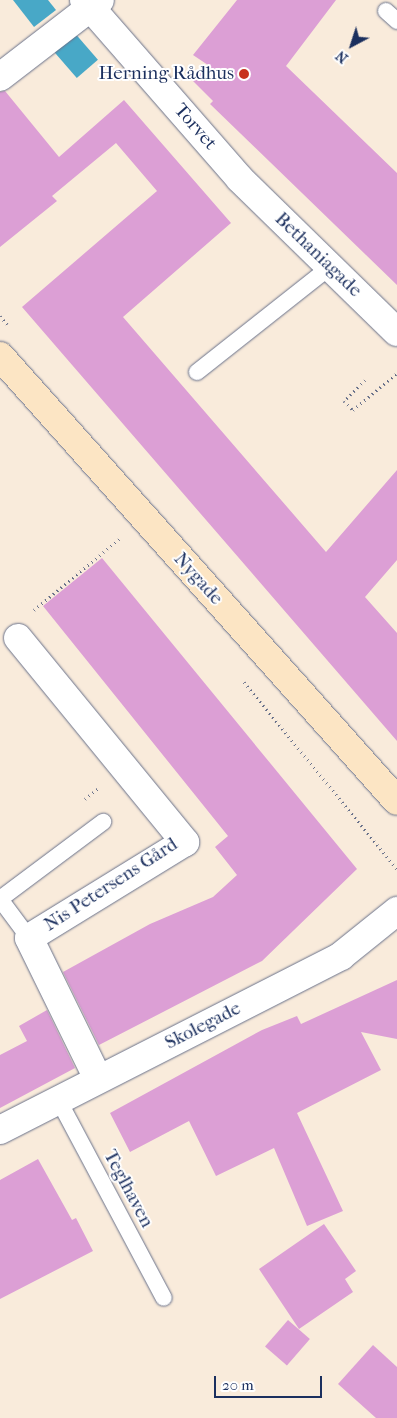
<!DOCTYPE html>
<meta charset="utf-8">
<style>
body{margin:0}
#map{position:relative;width:397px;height:1418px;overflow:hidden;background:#f9ebdb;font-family:"IM FELL French Canon",serif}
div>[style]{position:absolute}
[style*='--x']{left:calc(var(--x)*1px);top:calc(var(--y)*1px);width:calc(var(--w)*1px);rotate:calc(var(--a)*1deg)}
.water>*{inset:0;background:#48a8c7;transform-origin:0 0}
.building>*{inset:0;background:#dc9fd5;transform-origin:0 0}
.path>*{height:3px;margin-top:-1.5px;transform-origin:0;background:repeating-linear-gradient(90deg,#69718a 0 1px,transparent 0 5px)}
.roads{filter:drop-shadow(0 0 1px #69718a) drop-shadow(0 0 1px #69718a)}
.lane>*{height:16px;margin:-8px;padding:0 8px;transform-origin:8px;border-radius:8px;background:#fff}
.street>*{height:28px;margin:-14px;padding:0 14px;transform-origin:14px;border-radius:14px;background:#fff}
.secondary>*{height:28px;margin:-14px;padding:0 14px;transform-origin:14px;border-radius:14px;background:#fce5c4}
.dots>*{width:14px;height:14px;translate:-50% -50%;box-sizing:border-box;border:2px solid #fff;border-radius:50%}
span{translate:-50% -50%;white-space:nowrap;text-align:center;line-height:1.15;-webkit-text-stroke:4px #fff;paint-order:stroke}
.poi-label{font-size:19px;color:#1b2f5e}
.right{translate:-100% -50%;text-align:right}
.street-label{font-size:19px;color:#1b2f5e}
.north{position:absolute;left:327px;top:20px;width:50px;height:50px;-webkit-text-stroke:4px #fff;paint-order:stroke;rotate:220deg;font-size:14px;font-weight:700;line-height:20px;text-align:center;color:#1b2f5e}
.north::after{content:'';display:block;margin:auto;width:18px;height:22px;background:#1b2f5e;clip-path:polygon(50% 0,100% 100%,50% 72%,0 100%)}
.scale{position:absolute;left:214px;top:1376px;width:108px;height:22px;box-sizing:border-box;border:2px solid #1b2f5e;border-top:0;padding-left:6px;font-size:15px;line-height:18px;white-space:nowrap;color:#1b2f5e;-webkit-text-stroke:4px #fff;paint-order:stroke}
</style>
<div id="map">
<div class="water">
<div style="clip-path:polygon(13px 0,48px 0,56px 10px,34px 27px)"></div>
<div style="left:73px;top:31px;width:38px;height:28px;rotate:49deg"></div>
</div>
<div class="building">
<div style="clip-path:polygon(237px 0,336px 0,286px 66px,397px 173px,397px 285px,210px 104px,213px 101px,191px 79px,208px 65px,193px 55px)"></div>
<div style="clip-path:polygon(5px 91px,59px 157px,124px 100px,231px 223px,123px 317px,326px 552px,397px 470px,397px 560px,365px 597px,397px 633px,397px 741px,22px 307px,157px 191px,116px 143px,52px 196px,57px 201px,0 247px,0 92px)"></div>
<div style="clip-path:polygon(102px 558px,357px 869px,262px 961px,99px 1045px,63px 972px,150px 924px,213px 897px,237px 875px,215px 847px,228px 836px,43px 606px)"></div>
<div style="clip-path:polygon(397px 980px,397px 1039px,361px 1032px,381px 1070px,297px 1113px,343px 1211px,307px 1226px,274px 1148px,216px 1176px,189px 1121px,130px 1152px,110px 1113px,262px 1030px,297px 1016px,301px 1024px)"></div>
<div style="clip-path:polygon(47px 1010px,75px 1068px,0 1108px,0 1055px,27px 1041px,19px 1026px)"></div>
<div style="clip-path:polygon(38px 1159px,72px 1220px,76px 1218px,93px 1251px,0 1299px,0 1180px)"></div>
<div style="clip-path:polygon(324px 1224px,356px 1271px,345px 1279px,353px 1292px,299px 1329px,259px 1269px)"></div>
<div style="left:288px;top:1320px;width:29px;height:35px;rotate:41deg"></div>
<div style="clip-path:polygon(373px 1345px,397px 1367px,397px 1418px,376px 1418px,338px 1384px)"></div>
</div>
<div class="path">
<div style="--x:0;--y:316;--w:11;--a:49"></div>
<div style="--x:365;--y:380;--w:30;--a:135"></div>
<div style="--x:344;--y:401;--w:13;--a:45"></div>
<div style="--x:353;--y:410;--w:57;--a:-40.1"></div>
<div style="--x:34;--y:610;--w:111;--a:-39.9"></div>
<div style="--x:244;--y:682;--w:242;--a:50.7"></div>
<div style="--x:85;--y:799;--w:19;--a:-39"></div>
</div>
<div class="roads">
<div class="lane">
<div style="--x:386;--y:11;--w:15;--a:42"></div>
<div style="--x:197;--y:372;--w:169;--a:-38.3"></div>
<div style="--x:0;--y:899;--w:129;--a:-36.8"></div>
<div style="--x:0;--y:899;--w:49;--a:53.4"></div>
<div style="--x:58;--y:1099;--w:225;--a:62"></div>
</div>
<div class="street">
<div style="--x:84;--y:0;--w:237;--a:48.9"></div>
<div style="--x:240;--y:179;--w:219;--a:44.3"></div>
<div style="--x:0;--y:77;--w:126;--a:-37.6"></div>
<div style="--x:18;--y:638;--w:264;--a:50.7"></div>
<div style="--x:185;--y:842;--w:183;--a:148.4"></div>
<div style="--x:29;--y:938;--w:157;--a:63.9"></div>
<div style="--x:0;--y:1130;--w:383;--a:-27"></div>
<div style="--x:341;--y:956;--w:72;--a:-38.8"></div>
</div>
<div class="secondary">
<div style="--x:0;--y:356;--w:596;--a:48.26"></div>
</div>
</div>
<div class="dots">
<div style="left:244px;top:74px;background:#c8321e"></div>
</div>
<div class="poi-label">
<span class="right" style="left:234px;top:74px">Herning Rådhus</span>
</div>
<div class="street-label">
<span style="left:195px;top:127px;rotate:49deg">Torvet</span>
<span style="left:318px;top:255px;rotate:44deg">Bethaniagade</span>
<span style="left:198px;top:579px;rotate:48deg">Nygade</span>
<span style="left:111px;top:885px;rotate:-33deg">Nis Petersens Gård</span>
<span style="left:203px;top:1026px;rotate:-27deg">Skolegade</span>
<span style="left:128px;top:1189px;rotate:62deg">Teglhaven</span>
</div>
<div class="north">N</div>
<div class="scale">20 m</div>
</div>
